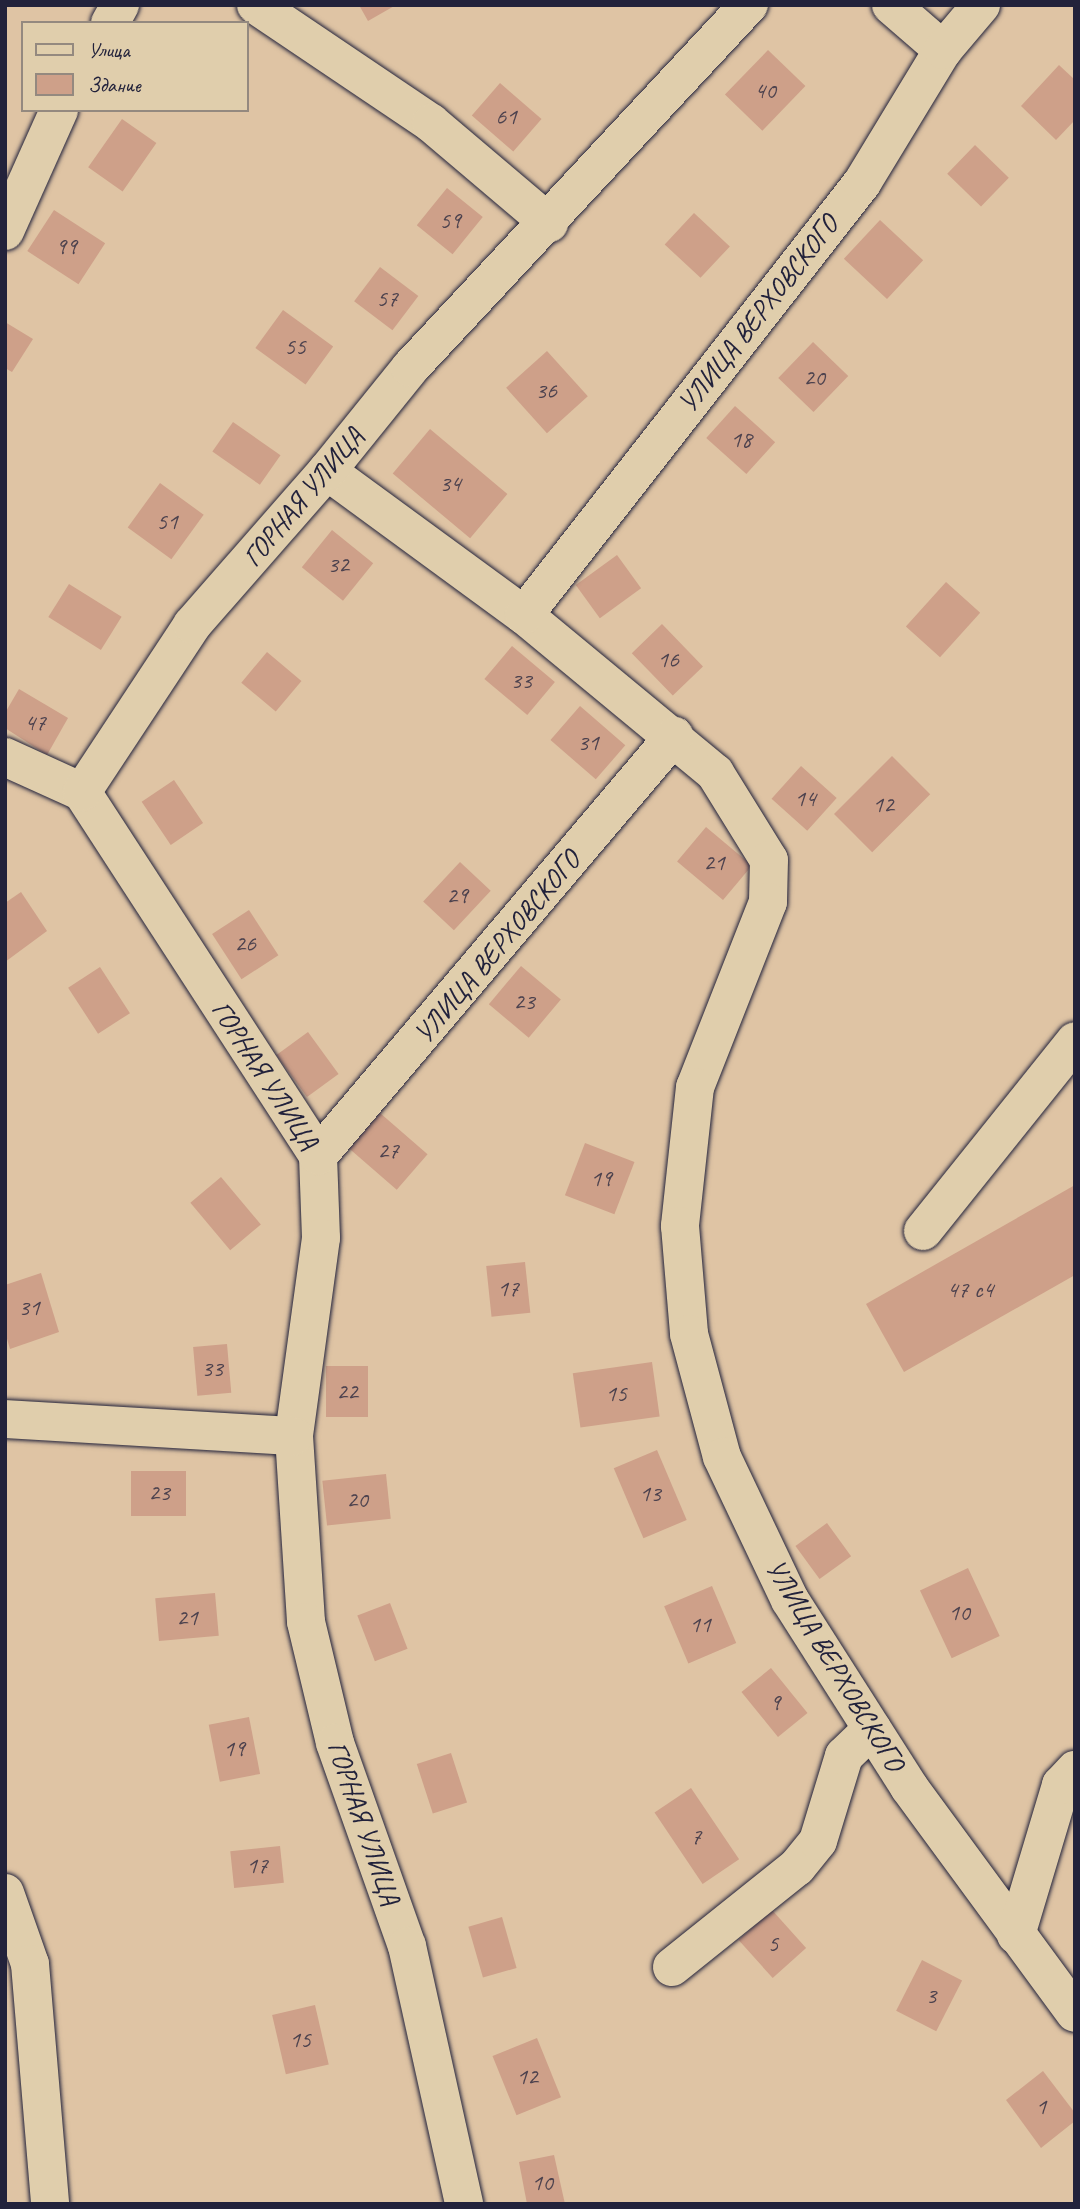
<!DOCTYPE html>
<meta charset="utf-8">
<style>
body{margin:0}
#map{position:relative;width:1080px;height:2209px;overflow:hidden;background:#dfc4a4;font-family:Caveat,sans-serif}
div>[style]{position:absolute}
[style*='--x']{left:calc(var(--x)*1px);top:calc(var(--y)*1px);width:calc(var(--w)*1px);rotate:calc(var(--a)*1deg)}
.building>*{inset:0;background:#cea089;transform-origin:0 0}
.roads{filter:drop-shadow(0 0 2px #22223b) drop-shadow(0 0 2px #22223b)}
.minor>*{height:38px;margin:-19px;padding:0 19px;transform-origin:19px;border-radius:19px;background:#e0ceac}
span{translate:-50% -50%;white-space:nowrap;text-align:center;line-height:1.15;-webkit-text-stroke:5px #e0ceac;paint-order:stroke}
.number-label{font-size:24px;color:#4d424e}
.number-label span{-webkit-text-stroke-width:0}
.street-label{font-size:28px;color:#22223b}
.frame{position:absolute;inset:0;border:7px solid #22223b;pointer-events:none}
.legend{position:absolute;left:21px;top:21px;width:228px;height:91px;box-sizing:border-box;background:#e0ceac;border:2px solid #94897f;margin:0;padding:9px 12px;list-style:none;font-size:21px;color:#22223b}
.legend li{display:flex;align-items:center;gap:14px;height:35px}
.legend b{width:35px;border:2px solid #94897f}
</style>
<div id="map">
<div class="building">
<div style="clip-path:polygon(359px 5px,396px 5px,368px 21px)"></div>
<div style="left:768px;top:50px;width:52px;height:62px;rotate:44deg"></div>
<div style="clip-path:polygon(1059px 65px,1075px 80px,1075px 120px,1056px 140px,1021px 106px)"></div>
<div style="left:500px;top:83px;width:55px;height:43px;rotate:41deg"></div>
<div style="left:122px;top:119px;width:42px;height:59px;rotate:35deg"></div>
<div style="left:975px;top:145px;width:47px;height:40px;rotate:44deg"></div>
<div style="left:447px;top:188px;width:46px;height:48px;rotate:39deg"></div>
<div style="left:54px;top:210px;width:61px;height:49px;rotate:33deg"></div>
<div style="left:694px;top:213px;width:49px;height:43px;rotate:43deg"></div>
<div style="left:880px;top:220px;width:59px;height:53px;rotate:43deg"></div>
<div style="left:380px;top:267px;width:48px;height:43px;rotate:37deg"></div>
<div style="left:283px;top:310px;width:62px;height:47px;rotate:36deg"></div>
<div style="clip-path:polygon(5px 322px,33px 339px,12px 372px,5px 368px)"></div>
<div style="left:813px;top:342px;width:49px;height:50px;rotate:44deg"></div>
<div style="left:547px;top:351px;width:61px;height:55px;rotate:48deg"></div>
<div style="left:735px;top:406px;width:54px;height:43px;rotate:42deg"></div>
<div style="left:233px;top:422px;width:58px;height:36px;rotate:35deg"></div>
<div style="left:430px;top:429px;width:101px;height:58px;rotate:40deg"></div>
<div style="left:160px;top:483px;width:54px;height:55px;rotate:36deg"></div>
<div style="left:332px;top:530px;width:53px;height:48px;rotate:39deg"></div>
<div style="left:617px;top:555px;width:41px;height:51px;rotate:54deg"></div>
<div style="left:946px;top:582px;width:46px;height:60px;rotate:42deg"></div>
<div style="left:69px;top:584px;width:62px;height:39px;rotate:32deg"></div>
<div style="left:662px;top:624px;width:59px;height:42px;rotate:46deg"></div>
<div style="left:512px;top:646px;width:56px;height:43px;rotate:40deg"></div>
<div style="left:267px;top:652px;width:45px;height:40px;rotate:40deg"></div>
<div style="clip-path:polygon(19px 689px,68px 718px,47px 755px,5px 728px,5px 713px)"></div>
<div style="left:580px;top:706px;width:60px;height:45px;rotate:41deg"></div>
<div style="left:892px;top:756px;width:54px;height:82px;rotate:45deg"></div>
<div style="left:801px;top:766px;width:48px;height:44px;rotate:42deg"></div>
<div style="left:174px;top:780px;width:52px;height:39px;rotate:56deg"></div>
<div style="left:706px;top:827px;width:60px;height:45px;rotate:40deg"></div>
<div style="left:460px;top:862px;width:42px;height:54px;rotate:43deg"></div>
<div style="clip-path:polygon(21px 892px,47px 931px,5px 962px,5px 903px)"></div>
<div style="left:249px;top:910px;width:54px;height:44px;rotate:57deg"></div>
<div style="left:521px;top:966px;width:52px;height:50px;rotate:40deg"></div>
<div style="left:100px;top:967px;width:55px;height:38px;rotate:57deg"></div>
<div style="left:308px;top:1032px;width:52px;height:39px;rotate:54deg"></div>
<div style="left:380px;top:1113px;width:63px;height:47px;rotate:41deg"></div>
<div style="left:585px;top:1143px;width:53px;height:56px;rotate:21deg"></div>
<div style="left:221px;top:1177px;width:62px;height:40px;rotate:50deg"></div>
<div style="clip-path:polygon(1075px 1185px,1075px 1275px,904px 1372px,866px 1304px)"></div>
<div style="left:525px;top:1262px;width:51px;height:39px;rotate:84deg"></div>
<div style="clip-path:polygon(41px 1273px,59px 1332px,10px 1349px,5px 1332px,5px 1285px)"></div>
<div style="left:227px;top:1344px;width:49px;height:34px;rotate:85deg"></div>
<div style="left:652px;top:1362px;width:55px;height:80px;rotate:82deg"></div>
<div style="left:326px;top:1366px;width:42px;height:51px"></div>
<div style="left:657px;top:1450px;width:76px;height:47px;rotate:67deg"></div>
<div style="left:131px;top:1471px;width:55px;height:45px"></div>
<div style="left:386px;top:1474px;width:45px;height:64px;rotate:84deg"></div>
<div style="left:827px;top:1523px;width:41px;height:39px;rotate:54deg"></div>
<div style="left:968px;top:1568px;width:75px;height:53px;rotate:65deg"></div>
<div style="left:712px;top:1586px;width:62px;height:52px;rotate:67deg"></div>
<div style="left:215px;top:1593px;width:43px;height:60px;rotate:85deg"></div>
<div style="left:390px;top:1603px;width:49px;height:35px;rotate:69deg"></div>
<div style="left:771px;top:1668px;width:58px;height:38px;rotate:51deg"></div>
<div style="left:249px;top:1717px;width:58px;height:41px;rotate:79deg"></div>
<div style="left:451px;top:1753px;width:52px;height:36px;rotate:72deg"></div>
<div style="left:691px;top:1788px;width:86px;height:44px;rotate:56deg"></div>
<div style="left:280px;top:1846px;width:37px;height:50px;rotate:84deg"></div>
<div style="left:772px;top:1910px;width:51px;height:45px;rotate:48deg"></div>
<div style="left:502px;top:1917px;width:53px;height:35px;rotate:74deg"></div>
<div style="left:922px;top:1960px;width:45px;height:57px;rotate:27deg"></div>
<div style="left:315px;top:2005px;width:61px;height:44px;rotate:77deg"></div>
<div style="left:537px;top:2038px;width:64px;height:48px;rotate:68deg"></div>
<div style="clip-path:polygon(1043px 2071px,1075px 2113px,1075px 2121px,1041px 2148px,1006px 2100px)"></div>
<div style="clip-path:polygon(554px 2155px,565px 2204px,527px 2204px,519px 2162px)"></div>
</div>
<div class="roads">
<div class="minor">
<div style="--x:256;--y:5;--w:211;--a:34"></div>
<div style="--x:431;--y:123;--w:155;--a:40.3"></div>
<div style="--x:891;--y:5;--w:69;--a:40.9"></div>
<div style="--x:110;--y:23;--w:21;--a:-61"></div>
<div style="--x:5;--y:231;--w:133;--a:-65.9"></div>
<div style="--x:327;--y:471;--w:244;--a:36.2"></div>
<div style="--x:524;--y:615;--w:248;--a:39.6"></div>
<div style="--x:715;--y:773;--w:102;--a:58.2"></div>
<div style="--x:769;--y:860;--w:42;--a:91.4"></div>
<div style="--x:768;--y:902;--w:199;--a:111.5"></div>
<div style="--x:695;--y:1087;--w:140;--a:96.2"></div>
<div style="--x:680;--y:1226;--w:108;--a:85.2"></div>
<div style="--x:689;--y:1334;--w:127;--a:75"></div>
<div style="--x:722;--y:1457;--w:158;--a:64.6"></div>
<div style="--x:790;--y:1600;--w:222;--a:57.5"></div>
<div style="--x:909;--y:1787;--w:280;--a:53.7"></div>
<div style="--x:524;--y:615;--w:549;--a:-51.96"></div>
<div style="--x:862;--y:183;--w:156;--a:-58.7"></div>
<div style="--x:943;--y:50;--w:59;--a:-49.8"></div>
<div style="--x:5;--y:757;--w:85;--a:24.4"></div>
<div style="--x:82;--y:792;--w:434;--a:57"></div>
<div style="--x:318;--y:1156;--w:82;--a:87.9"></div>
<div style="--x:321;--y:1238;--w:200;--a:97.8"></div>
<div style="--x:294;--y:1436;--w:186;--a:86.3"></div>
<div style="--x:306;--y:1622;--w:124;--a:76.5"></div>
<div style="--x:335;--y:1743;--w:215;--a:70.5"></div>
<div style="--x:407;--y:1946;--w:264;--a:77.5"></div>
<div style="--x:82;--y:792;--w:200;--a:-56.6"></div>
<div style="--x:192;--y:625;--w:205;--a:-48.8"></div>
<div style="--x:327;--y:471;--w:132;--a:-51.1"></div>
<div style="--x:410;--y:368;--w:497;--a:-47"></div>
<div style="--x:318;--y:1156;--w:551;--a:-49.71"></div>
<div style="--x:923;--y:1231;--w:243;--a:-51.3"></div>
<div style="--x:5;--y:1419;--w:289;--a:3.4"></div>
<div style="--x:5;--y:1893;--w:75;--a:70.6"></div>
<div style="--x:30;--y:1964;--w:241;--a:85.2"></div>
<div style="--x:1016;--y:1935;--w:157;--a:-73.3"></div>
<div style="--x:1061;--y:1785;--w:21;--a:-47"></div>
<div style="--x:672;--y:1967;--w:160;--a:-38.7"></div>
<div style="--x:797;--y:1867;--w:33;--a:-51"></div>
<div style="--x:818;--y:1841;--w:89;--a:-73"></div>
<div style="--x:844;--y:1756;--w:39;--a:-44"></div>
</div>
</div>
<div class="number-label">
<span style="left:765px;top:91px">40</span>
<span style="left:506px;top:117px">61</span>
<span style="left:450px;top:221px">59</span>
<span style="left:66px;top:247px">99</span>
<span style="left:387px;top:299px">57</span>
<span style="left:295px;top:347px">55</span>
<span style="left:814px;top:378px">20</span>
<span style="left:546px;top:391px">36</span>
<span style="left:741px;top:440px">18</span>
<span style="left:450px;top:484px">34</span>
<span style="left:167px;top:522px">51</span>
<span style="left:338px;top:565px">32</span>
<span style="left:668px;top:660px">16</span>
<span style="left:521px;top:681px">33</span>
<span style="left:35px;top:723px">47</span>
<span style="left:588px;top:743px">31</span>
<span style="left:805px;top:799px">14</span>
<span style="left:883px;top:805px">12</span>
<span style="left:714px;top:863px">21</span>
<span style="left:457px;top:896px">29</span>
<span style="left:245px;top:944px">26</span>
<span style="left:524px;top:1002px">23</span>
<span style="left:388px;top:1151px">27</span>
<span style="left:601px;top:1179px">19</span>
<span style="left:508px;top:1289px">17</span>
<span style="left:970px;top:1290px">47 с4</span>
<span style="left:29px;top:1308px">31</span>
<span style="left:212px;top:1369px">33</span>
<span style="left:347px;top:1392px">22</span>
<span style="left:616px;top:1394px">15</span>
<span style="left:159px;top:1493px">23</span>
<span style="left:650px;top:1494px">13</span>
<span style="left:357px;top:1500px">20</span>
<span style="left:959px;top:1613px">10</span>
<span style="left:187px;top:1618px">21</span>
<span style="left:700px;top:1625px">11</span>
<span style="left:775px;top:1703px">9</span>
<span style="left:234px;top:1749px">19</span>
<span style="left:696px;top:1837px">7</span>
<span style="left:257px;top:1866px">17</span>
<span style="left:773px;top:1944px">5</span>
<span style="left:931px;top:1996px">3</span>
<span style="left:300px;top:2040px">15</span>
<span style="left:527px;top:2077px">12</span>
<span style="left:1041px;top:2107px">1</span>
<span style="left:542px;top:2183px">10</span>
</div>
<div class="street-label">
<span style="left:758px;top:314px;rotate:-52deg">УЛИЦА ВЕРХОВСКОГО</span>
<span style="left:303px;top:497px;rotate:-50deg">ГОРНАЯ УЛИЦА</span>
<span style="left:497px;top:947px;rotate:-50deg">УЛИЦА ВЕРХОВСКОГО</span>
<span style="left:265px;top:1075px;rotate:57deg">ГОРНАЯ УЛИЦА</span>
<span style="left:835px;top:1665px;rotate:59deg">УЛИЦА ВЕРХОВСКОГО</span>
<span style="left:364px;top:1823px;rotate:71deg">ГОРНАЯ УЛИЦА</span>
</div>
<div class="frame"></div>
<ul class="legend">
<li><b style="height:9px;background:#e0ceac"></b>Улица</li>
<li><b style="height:19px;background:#cea089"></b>Здание</li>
</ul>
</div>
